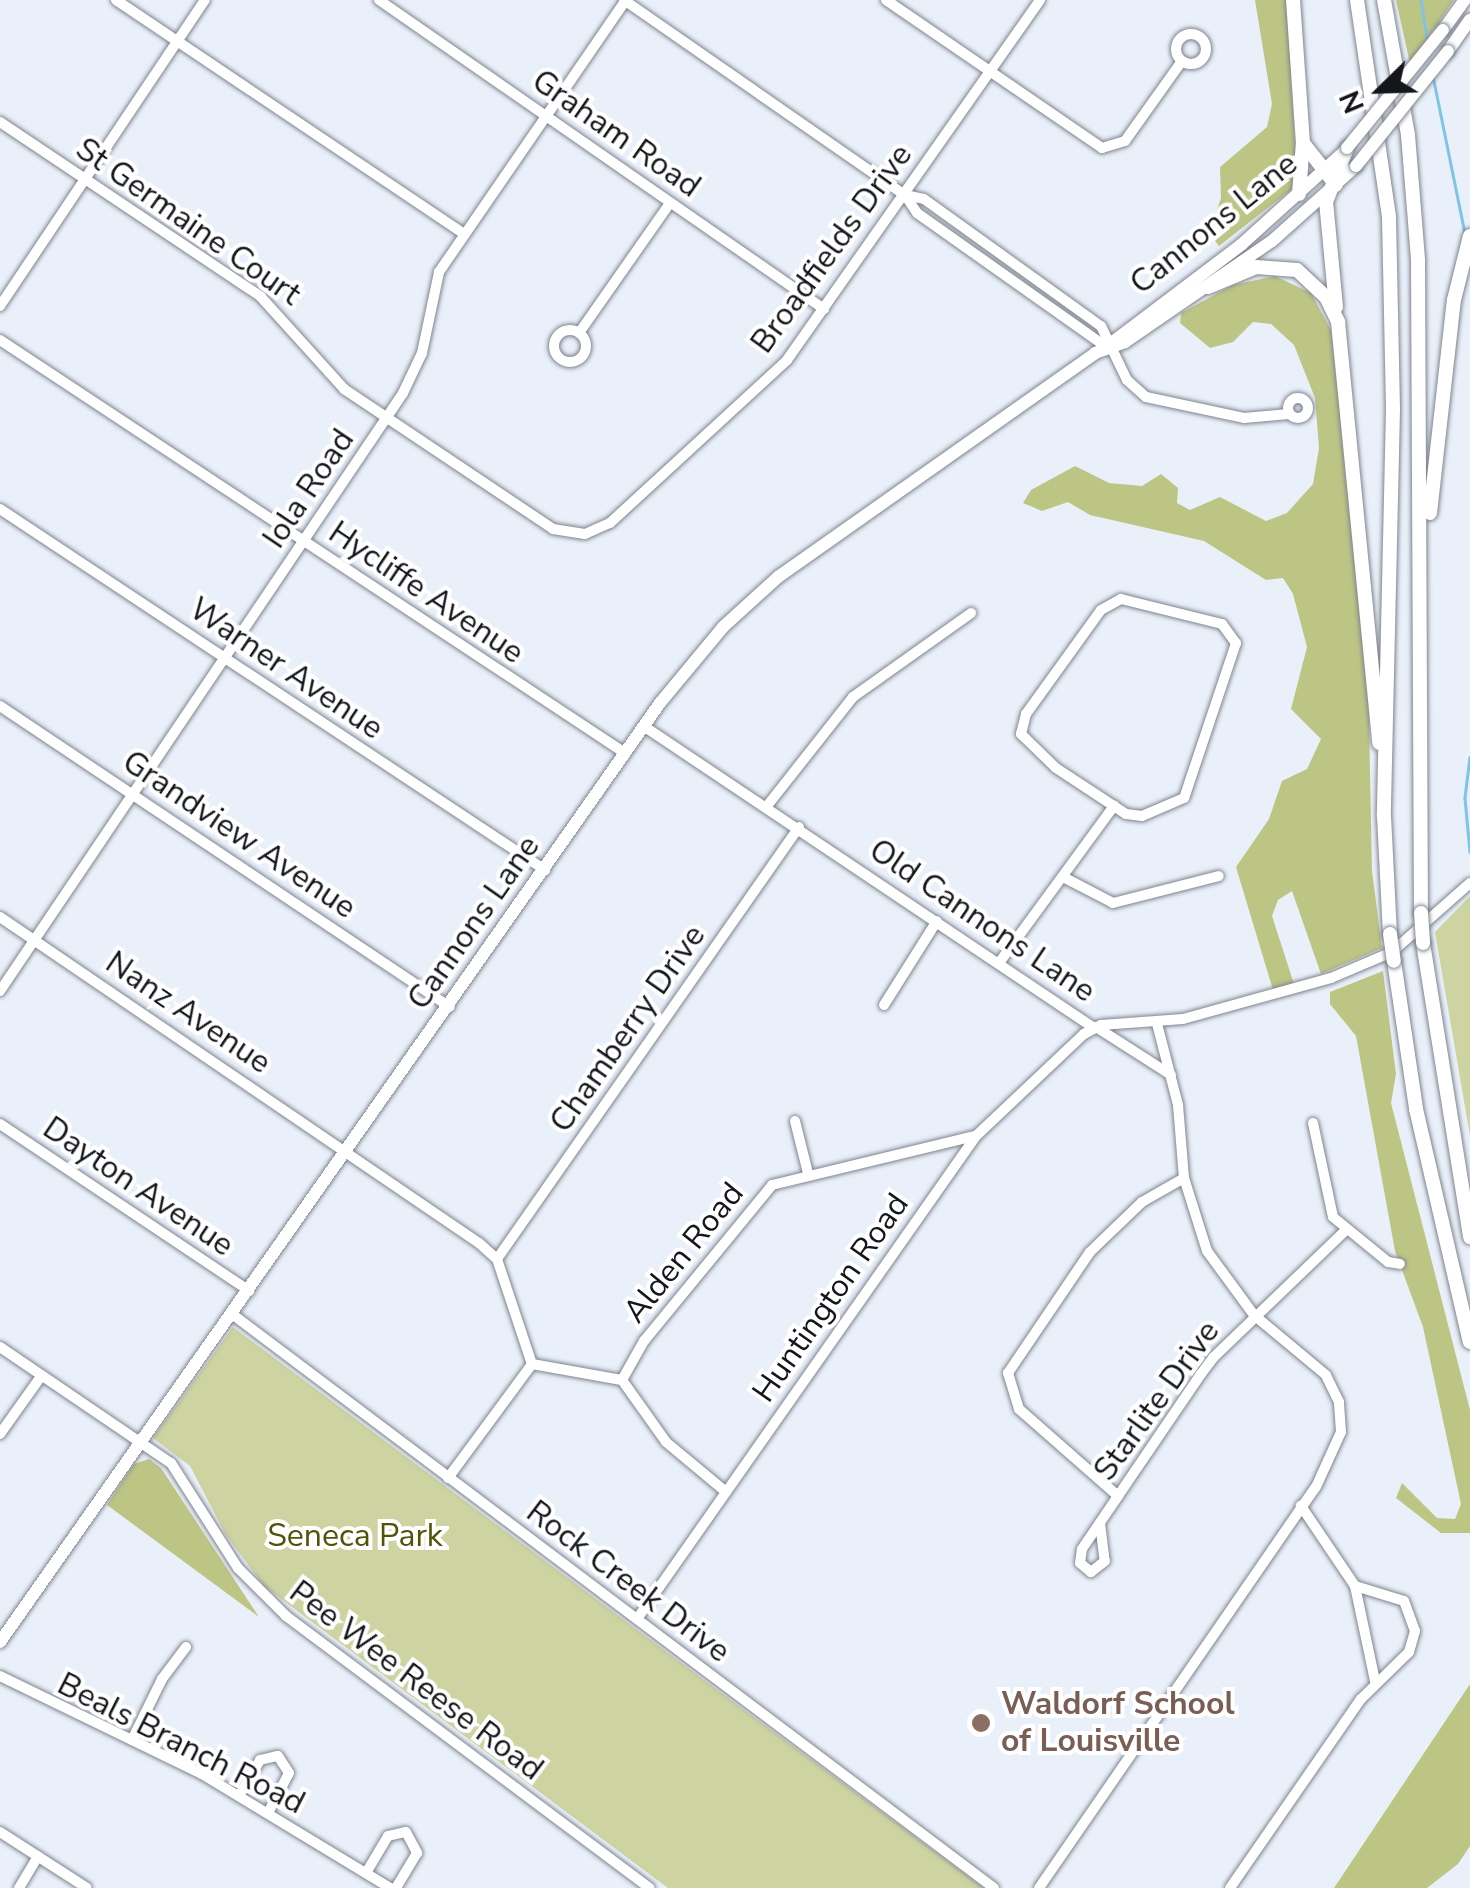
<!DOCTYPE html>
<style>
body{margin:0}
#map{position:relative;width:1470px;height:1888px;overflow:hidden;background:#eaf0fa;font-family:"Nunito Sans",sans-serif}
div>[style]{position:absolute}
[style*='--x']{left:calc(var(--x)*1px);top:calc(var(--y)*1px);width:calc(var(--w)*1px);rotate:calc(var(--a)*1deg)}
.green>*{inset:0;background:#cdd3a1}
.forest>*{inset:0;background:#bdc585}
.stream>*{height:2.5px;margin:-1.25px;padding:0 1.25px;transform-origin:1.25px;border-radius:1.25px;background:#7fc3e6}
.roads{filter:drop-shadow(0 0 2px #7f848e) drop-shadow(0 0 2px #7f848e)}
.minor>*{height:10px;margin:-5px;padding:0 5px;transform-origin:5px;border-radius:5px;background:#fff}
.minor>.ring{margin:-5px;padding:0;box-sizing:content-box;background:none;border:10px solid #fff;border-radius:50%}
.major>*{height:12px;margin:-6px;padding:0 6px;transform-origin:6px;border-radius:6px;background:#fff}
.highway>*{height:14px;margin:-7px;padding:0 7px;transform-origin:7px;border-radius:7px;background:#fff}
.bridges{filter:drop-shadow(0 0 2px #7f848e) drop-shadow(0 0 2px #7f848e)}
.major-bridge>*{height:12px;margin:-6px;padding:0 6px;transform-origin:6px;border-radius:6px;background:#fff}
.highway-bridge>*{height:14px;margin:-7px;padding:0 7px;transform-origin:7px;border-radius:7px;background:#fff}
.dots>*{width:28px;height:28px;translate:-50% -50%;box-sizing:border-box;border:5px solid #fff;border-radius:50%}
span{translate:-50% -50%;white-space:nowrap;text-align:center;line-height:1.15;-webkit-text-stroke:8px #fff;paint-order:stroke}
.street-label{font-size:32px;color:#14161a}
.park-label{font-size:32px;color:#4f5408}
.education-label{font-size:32px;color:#785e54;font-weight:700}
.left{translate:0 -50%;text-align:left}
.north{position:absolute;left:1330px;top:40px;width:100px;height:100px;-webkit-text-stroke:8px #fff;paint-order:stroke;rotate:247deg;font-size:28px;font-weight:700;line-height:40px;text-align:center;color:#14161a}
.north::after{content:'';display:block;margin:auto;width:35px;height:45px;background:#14161a;clip-path:polygon(50% 0,100% 100%,50% 72%,0 100%)}
</style>
<div id="map">
<div class="green">
<div style="clip-path:polygon(1470px 896px,1470px 1136px,1435px 932px)"></div>
<div style="clip-path:polygon(233px 1327px,724px 1695px,984px 1888px,668px 1888px,264px 1586px,226px 1535px,190px 1466px,153px 1438px)"></div>
</div>
<div class="forest">
<div style="clip-path:polygon(1255px 0,1287px 0,1296px 164px,1292px 189px,1219px 246px,1209px 233px,1221px 198px,1220px 167px,1267px 127px,1272px 104px)"></div>
<div style="clip-path:polygon(1396px 0,1454px 0,1410px 64px)"></div>
<div style="clip-path:polygon(1275px 276px,1311px 293px,1331px 330px,1368px 671px,1372px 871px,1382px 948px,1321px 974px,1292px 891px,1278px 900px,1272px 916px,1294px 984px,1273px 990px,1236px 867px,1269px 819px,1282px 781px,1307px 769px,1321px 739px,1291px 709px,1307px 647px,1293px 594px,1283px 578px,1266px 580px,1204px 541px,1090px 515px,1068px 502px,1042px 511px,1023px 503px,1031px 490px,1075px 466px,1109px 483px,1142px 486px,1161px 474px,1178px 488px,1177px 503px,1190px 510px,1220px 497px,1266px 521px,1287px 513px,1313px 484px,1319px 448px,1315px 398px,1294px 345px,1271px 324px,1253px 322px,1233px 342px,1210px 348px,1180px 323px,1181px 313px,1233px 285px)"></div>
<div style="clip-path:polygon(1383px 971px,1396px 1074px,1391px 1103px,1470px 1410px,1470px 1533px,1441px 1533px,1396px 1498px,1402px 1483px,1437px 1518px,1455px 1519px,1461px 1504px,1423px 1327px,1395px 1251px,1356px 1036px,1330px 1004px,1330px 992px)"></div>
<div style="clip-path:polygon(149px 1459px,161px 1468px,259px 1617px,107px 1505px,134px 1464px)"></div>
<div style="clip-path:polygon(1470px 1684px,1470px 1846px,1458px 1864px,1427px 1888px,1334px 1888px)"></div>
</div>
<div class="stream">
<div style="--x:1421;--y:0;--w:38;--a:81"></div>
<div style="--x:1433;--y:76;--w:160;--a:78.5"></div>
<div style="--x:1470;--y:757;--w:41;--a:97"></div>
<div style="--x:1465;--y:798;--w:54;--a:84.7"></div>
</div>
<div class="roads">
<div class="minor">
<div style="--x:116;--y:0;--w:418;--a:33.9"></div>
<div style="--x:379;--y:0;--w:542;--a:34.78"></div>
<div style="--x:624;--y:0;--w:342;--a:34.8"></div>
<div style="--x:905;--y:195;--w:22;--a:56"></div>
<div style="--x:917;--y:213;--w:232;--a:35.3"></div>
<div style="--x:886;--y:0;--w:262;--a:34.4"></div>
<div style="--x:1102;--y:148;--w:24;--a:-17"></div>
<div style="--x:1125;--y:141;--w:98;--a:-54.5"></div>
<div class="ring" style="left:1176px;top:34px;width:20px;height:20px"></div>
<div style="--x:0;--y:122;--w:314;--a:33.8"></div>
<div style="--x:261;--y:297;--w:124;--a:47.9"></div>
<div style="--x:344;--y:389;--w:252;--a:33.8"></div>
<div style="--x:553;--y:529;--w:32;--a:9"></div>
<div style="--x:585;--y:534;--w:27;--a:-24"></div>
<div style="--x:610;--y:523;--w:241;--a:-42.6"></div>
<div style="--x:787;--y:360;--w:440;--a:-54.9"></div>
<div style="--x:905;--y:195;--w:19;--a:12"></div>
<div style="--x:924;--y:199;--w:218;--a:35.7"></div>
<div style="--x:1101;--y:326;--w:60;--a:64.3"></div>
<div style="--x:1127;--y:380;--w:25;--a:42"></div>
<div style="--x:1146;--y:397;--w:100;--a:12.1"></div>
<div style="--x:1244;--y:418;--w:45;--a:-5.1"></div>
<div style="--x:0;--y:306;--w:368;--a:-56.2"></div>
<div class="ring" style="left:554px;top:330px;width:22px;height:22px"></div>
<div style="--x:579;--y:333;--w:159;--a:-55"></div>
<div style="--x:0;--y:340;--w:749;--a:33.46"></div>
<div class="ring" style="left:1288px;top:398px;width:10px;height:10px"></div>
<div style="--x:0;--y:509;--w:654;--a:33.52"></div>
<div style="--x:1121;--y:599;--w:104;--a:13.9"></div>
<div style="--x:1222;--y:624;--w:24;--a:54"></div>
<div style="--x:1236;--y:643;--w:163;--a:108.5"></div>
<div style="--x:1184;--y:798;--w:46;--a:156.8"></div>
<div style="--x:1142;--y:816;--w:16;--a:-173"></div>
<div style="--x:1126;--y:814;--w:84;--a:-146.7"></div>
<div style="--x:1056;--y:768;--w:49;--a:-135.8"></div>
<div style="--x:1021;--y:734;--w:21;--a:-76"></div>
<div style="--x:1026;--y:714;--w:128;--a:-54.2"></div>
<div style="--x:1101;--y:610;--w:23;--a:-29"></div>
<div style="--x:0;--y:706;--w:541;--a:33.78"></div>
<div style="--x:645;--y:727;--w:541;--a:33.84"></div>
<div style="--x:767;--y:806;--w:139;--a:-51.7"></div>
<div style="--x:853;--y:697;--w:145;--a:-35.4"></div>
<div style="--x:1065;--y:878;--w:54;--a:27.5"></div>
<div style="--x:1113;--y:903;--w:109;--a:-14.3"></div>
<div style="--x:0;--y:917;--w:579;--a:34.24"></div>
<div style="--x:479;--y:1243;--w:24;--a:42"></div>
<div style="--x:497;--y:1259;--w:111;--a:71.6"></div>
<div style="--x:532;--y:1364;--w:91;--a:10.1"></div>
<div style="--x:622;--y:1380;--w:76;--a:54.6"></div>
<div style="--x:666;--y:1442;--w:78;--a:39.8"></div>
<div style="--x:999;--y:963;--w:195;--a:-53.8"></div>
<div style="--x:0;--y:991;--w:721;--a:-56.02"></div>
<div style="--x:403;--y:393;--w:44;--a:-64.6"></div>
<div style="--x:422;--y:353;--w:83;--a:-78.1"></div>
<div style="--x:439;--y:272;--w:330;--a:-55.5"></div>
<div style="--x:884;--y:1005;--w:99;--a:-57.8"></div>
<div style="--x:1096;--y:1027;--w:89;--a:32.6"></div>
<div style="--x:795;--y:1121;--w:54;--a:76"></div>
<div style="--x:1313;--y:1123;--w:96;--a:78"></div>
<div style="--x:1333;--y:1217;--w:71;--a:39.3"></div>
<div style="--x:1388;--y:1262;--w:12;--a:9"></div>
<div style="--x:0;--y:1124;--w:300;--a:33.8"></div>
<div style="--x:497;--y:1259;--w:527;--a:-55.04"></div>
<div style="--x:232;--y:1314;--w:954;--a:36.99"></div>
<div style="--x:0;--y:1347;--w:207;--a:34.2"></div>
<div style="--x:171;--y:1463;--w:125;--a:57.5"></div>
<div style="--x:238;--y:1568;--w:68;--a:45"></div>
<div style="--x:286;--y:1616;--w:454;--a:36.8"></div>
<div style="--x:622;--y:1380;--w:45;--a:-60.6"></div>
<div style="--x:644;--y:1341;--w:202;--a:-50.6"></div>
<div style="--x:772;--y:1185;--w:209;--a:-13.6"></div>
<div style="--x:0;--y:1434;--w:72;--a:-54.6"></div>
<div style="--x:448;--y:1478;--w:142;--a:-53.6"></div>
<div style="--x:1118;--y:1496;--w:132;--a:-138.7"></div>
<div style="--x:1019;--y:1409;--w:38;--a:-107"></div>
<div style="--x:1008;--y:1373;--w:146;--a:-55.9"></div>
<div style="--x:1090;--y:1252;--w:72;--a:-43.9"></div>
<div style="--x:1142;--y:1202;--w:48;--a:-29.7"></div>
<div style="--x:1100;--y:1523;--w:38;--a:83"></div>
<div style="--x:1105;--y:1561;--w:18;--a:142"></div>
<div style="--x:1091;--y:1572;--w:14;--a:-141"></div>
<div style="--x:1080;--y:1563;--w:14;--a:-82"></div>
<div style="--x:1082;--y:1549;--w:64;--a:-55.8"></div>
<div style="--x:1118;--y:1496;--w:148;--a:-55.8"></div>
<div style="--x:1201;--y:1374;--w:21;--a:-53"></div>
<div style="--x:1214;--y:1357;--w:183;--a:-43.9"></div>
<div style="--x:1355;--y:1586;--w:97;--a:78.1"></div>
<div style="--x:637;--y:1619;--w:590;--a:-54.94"></div>
<div style="--x:976;--y:1136;--w:149;--a:-43.4"></div>
<div style="--x:1084;--y:1034;--w:19;--a:-28"></div>
<div style="--x:1101;--y:1025;--w:82;--a:-4.2"></div>
<div style="--x:1183;--y:1019;--w:154;--a:-15.5"></div>
<div style="--x:1331;--y:978;--w:66;--a:-23.1"></div>
<div style="--x:1392;--y:952;--w:104;--a:-41.5"></div>
<div style="--x:0;--y:1676;--w:225;--a:25.9"></div>
<div style="--x:202;--y:1774;--w:220;--a:31.2"></div>
<div style="--x:132;--y:1740;--w:68;--a:-63.8"></div>
<div style="--x:162;--y:1679;--w:40;--a:-53"></div>
<div style="--x:239;--y:1796;--w:42;--a:-59.7"></div>
<div style="--x:260;--y:1760;--w:18;--a:-13"></div>
<div style="--x:278;--y:1756;--w:20;--a:57"></div>
<div style="--x:289;--y:1773;--w:45;--a:117.7"></div>
<div style="--x:0;--y:1832;--w:103;--a:32.8"></div>
<div style="--x:366;--y:1873;--w:43;--a:-59.3"></div>
<div style="--x:388;--y:1836;--w:18;--a:-13"></div>
<div style="--x:406;--y:1832;--w:24;--a:62"></div>
<div style="--x:417;--y:1853;--w:41;--a:121"></div>
<div style="--x:19;--y:1888;--w:37;--a:-59"></div>
<div style="--x:1039;--y:1888;--w:487;--a:-55.4"></div>
<div style="--x:1316;--y:1487;--w:60;--a:-65.6"></div>
<div style="--x:1341;--y:1432;--w:30;--a:-94"></div>
<div style="--x:1339;--y:1402;--w:30;--a:-116"></div>
<div style="--x:1326;--y:1375;--w:94;--a:-140.2"></div>
<div style="--x:1254;--y:1315;--w:79;--a:-126.3"></div>
<div style="--x:1207;--y:1251;--w:77;--a:-107.5"></div>
<div style="--x:1184;--y:1178;--w:73;--a:-94.7"></div>
<div style="--x:1178;--y:1105;--w:84;--a:-104.5"></div>
<div style="--x:1230;--y:1888;--w:230;--a:-55.3"></div>
<div style="--x:1361;--y:1699;--w:67;--a:-44.4"></div>
<div style="--x:1409;--y:1652;--w:22;--a:-74"></div>
<div style="--x:1415;--y:1631;--w:32;--a:-110"></div>
<div style="--x:1404;--y:1601;--w:51;--a:-163"></div>
<div style="--x:1355;--y:1586;--w:97;--a:-124"></div>
</div>
<div class="major">
<div style="--x:1443;--y:30;--w:37;--a:-54"></div>
<div style="--x:1448;--y:51;--w:38;--a:-55"></div>
<div style="--x:1106;--y:347;--w:171;--a:-37.1"></div>
<div style="--x:1242;--y:244;--w:142;--a:-42.1"></div>
<div style="--x:0;--y:1642;--w:1148;--a:-54.9"></div>
<div style="--x:660;--y:703;--w:99;--a:-50.3"></div>
<div style="--x:723;--y:627;--w:74;--a:-42.3"></div>
<div style="--x:778;--y:577;--w:388;--a:-35.2"></div>
<div style="--x:1095;--y:353;--w:32;--a:-20"></div>
<div style="--x:1125;--y:342;--w:178;--a:-34.5"></div>
<div style="--x:1272;--y:241;--w:113;--a:-41.8"></div>
</div>
<div class="highway">
<div style="--x:1293;--y:0;--w:142;--a:86"></div>
<div style="--x:1303;--y:142;--w:52;--a:94.4"></div>
<div style="--x:1357;--y:0;--w:220;--a:81.6"></div>
<div style="--x:1389;--y:218;--w:191;--a:88.8"></div>
<div style="--x:1393;--y:409;--w:407;--a:91.3"></div>
<div style="--x:1384;--y:816;--w:118;--a:87.1"></div>
<div style="--x:1384;--y:0;--w:137;--a:79.9"></div>
<div style="--x:1408;--y:135;--w:125;--a:85.4"></div>
<div style="--x:1418;--y:260;--w:653;--a:89.74"></div>
<div style="--x:1303;--y:143;--w:53;--a:51.8"></div>
<div style="--x:1208;--y:287;--w:52;--a:-22.6"></div>
<div style="--x:1256;--y:267;--w:41;--a:4.2"></div>
<div style="--x:1297;--y:270;--w:40;--a:43"></div>
<div style="--x:1326;--y:297;--w:28;--a:64"></div>
<div style="--x:1338;--y:322;--w:423;--a:84.4"></div>
<div style="--x:1336;--y:307;--w:105;--a:-95.4"></div>
<div style="--x:1326;--y:202;--w:58;--a:-68.7"></div>
<div style="--x:1430;--y:513;--w:214;--a:-83.6"></div>
<div style="--x:1454;--y:300;--w:66;--a:-76"></div>
<div style="--x:1423;--y:943;--w:298;--a:80.9"></div>
<div style="--x:1394;--y:961;--w:150;--a:81.5"></div>
<div style="--x:1416;--y:1109;--w:239;--a:77"></div>
</div>
</div>
<div class="bridges">
<div class="major-bridge">
<div style="--x:1347;--y:148;--w:152;--a:-50.9"></div>
<div style="--x:1356;--y:166;--w:147;--a:-51.3"></div>
</div>
<div class="highway-bridge">
<div style="--x:1421;--y:913;--w:30;--a:86"></div>
<div style="--x:1390;--y:934;--w:27;--a:82"></div>
</div>
</div>
<div class="dots">
<div style="left:981px;top:1723px;background:#8d6e63"></div>
</div>
<div class="street-label">
<span style="left:616px;top:134px;rotate:35deg">Graham Road</span>
<span style="left:188px;top:222px;rotate:35deg">St Germaine Court</span>
<span style="left:1214px;top:224px;rotate:-39deg">Cannons Lane</span>
<span style="left:832px;top:249px;rotate:-54deg">Broadfields Drive</span>
<span style="left:309px;top:489px;rotate:-56deg">Iola Road</span>
<span style="left:426px;top:593px;rotate:34deg">Hycliffe Avenue</span>
<span style="left:286px;top:669px;rotate:34deg">Warner Avenue</span>
<span style="left:239px;top:835px;rotate:34deg">Grandview Avenue</span>
<span style="left:982px;top:921px;rotate:34deg">Old Cannons Lane</span>
<span style="left:474px;top:923px;rotate:-55deg">Cannons Lane</span>
<span style="left:188px;top:1013px;rotate:34deg">Nanz Avenue</span>
<span style="left:628px;top:1029px;rotate:-55deg">Chamberry Drive</span>
<span style="left:138px;top:1187px;rotate:34deg">Dayton Avenue</span>
<span style="left:684px;top:1253px;rotate:-51deg">Alden Road</span>
<span style="left:831px;top:1298px;rotate:-55deg">Huntington Road</span>
<span style="left:1157px;top:1401px;rotate:-54deg">Starlite Drive</span>
<span style="left:628px;top:1582px;rotate:37deg">Rock Creek Drive</span>
<span style="left:416px;top:1681px;rotate:37deg">Pee Wee Reese Road</span>
<span style="left:181px;top:1744px;rotate:27deg">Beals Branch Road</span>
</div>
<div class="park-label">
<span style="left:355px;top:1536px">Seneca Park</span>
</div>
<div class="education-label">
<span class="left" style="left:1001px;top:1723px">Waldorf School<br>of Louisville</span>
</div>
<div class="north">N</div>
</div>
